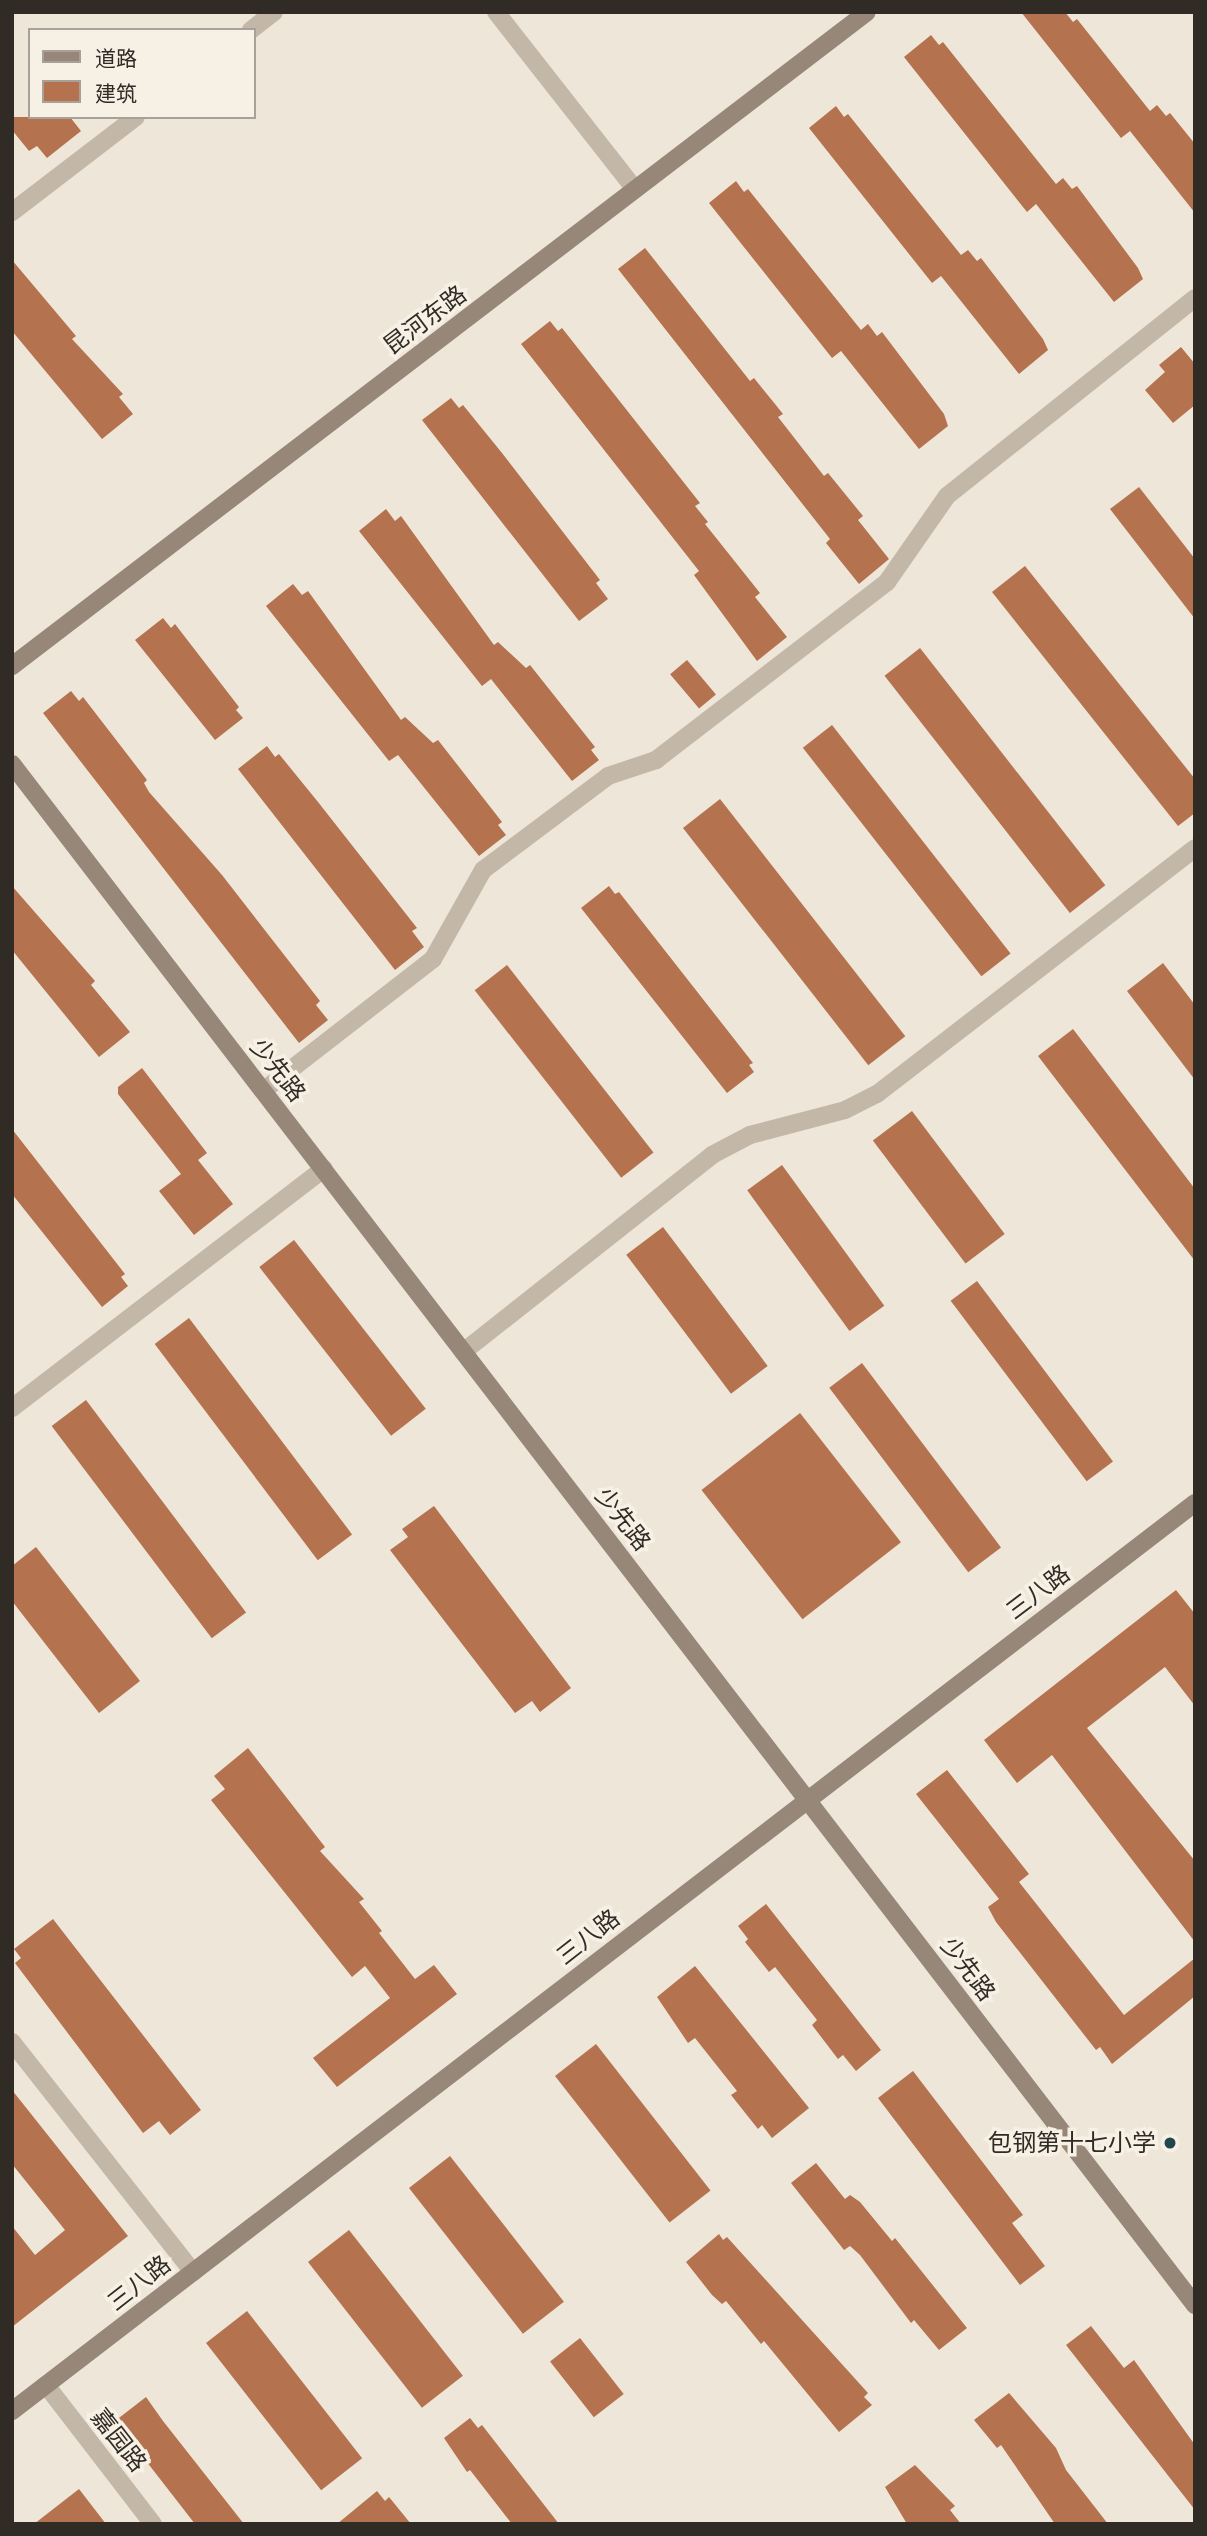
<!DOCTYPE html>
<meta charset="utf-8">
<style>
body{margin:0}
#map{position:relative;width:1207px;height:2536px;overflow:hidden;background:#ede6d9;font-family:"IBM Plex Sans","Noto Sans SC",sans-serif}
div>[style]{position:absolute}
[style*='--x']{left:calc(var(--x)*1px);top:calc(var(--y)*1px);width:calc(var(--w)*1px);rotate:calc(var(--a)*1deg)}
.building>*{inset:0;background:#b5724f;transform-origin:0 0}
.street>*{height:18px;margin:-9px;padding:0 9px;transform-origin:9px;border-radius:9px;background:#c3b7a7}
.secondary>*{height:18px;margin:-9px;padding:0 9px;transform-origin:9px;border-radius:9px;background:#978779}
.dots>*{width:19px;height:19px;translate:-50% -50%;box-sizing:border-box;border:4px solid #f6f0e5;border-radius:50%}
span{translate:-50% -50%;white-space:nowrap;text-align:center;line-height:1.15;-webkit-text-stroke:7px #f6f0e5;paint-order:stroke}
.street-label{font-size:24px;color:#312b26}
.poi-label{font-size:24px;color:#312b26}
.right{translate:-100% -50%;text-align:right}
.frame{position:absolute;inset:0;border:14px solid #312b26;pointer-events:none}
.legend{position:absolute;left:28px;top:28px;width:228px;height:91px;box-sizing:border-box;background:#f6f0e5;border:2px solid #a7a199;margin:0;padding:9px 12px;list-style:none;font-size:21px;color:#312b26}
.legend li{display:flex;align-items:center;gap:14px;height:35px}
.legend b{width:35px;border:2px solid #a7a199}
</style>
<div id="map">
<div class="building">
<div style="clip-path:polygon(1021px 12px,1065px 12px,1073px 22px,1077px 19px,1150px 111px,1157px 105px,1166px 116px,1170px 113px,1195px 144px,1195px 213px,1130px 131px,1121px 138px)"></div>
<div style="clip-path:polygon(931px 35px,939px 45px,943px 42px,1056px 184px,1063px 178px,1072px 189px,1077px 186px,1138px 268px,1143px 279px,1114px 302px,1036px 204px,1027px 212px,904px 57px)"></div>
<div style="clip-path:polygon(836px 106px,844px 117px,848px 114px,961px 255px,968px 250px,977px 261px,981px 258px,1043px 339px,1048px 350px,1019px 374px,941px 276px,932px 283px,809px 128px)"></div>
<div style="clip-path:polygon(12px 117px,70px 117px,81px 131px,47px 158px,37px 146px,29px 151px,12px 130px)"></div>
<div style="clip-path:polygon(736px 181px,744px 192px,748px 189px,861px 330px,868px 324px,877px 336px,882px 332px,944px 414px,948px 426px,919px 449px,841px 351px,832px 358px,709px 203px)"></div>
<div style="clip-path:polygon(645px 248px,750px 381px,754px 378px,775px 404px,783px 414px,778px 417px,824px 476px,828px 473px,863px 516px,858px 520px,889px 559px,859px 584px,826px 543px,830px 539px,618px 269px)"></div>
<div style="clip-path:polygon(12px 260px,76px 336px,72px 339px,123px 394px,119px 397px,133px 414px,102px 439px,12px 331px)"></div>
<div style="clip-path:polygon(550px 321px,558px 331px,562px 328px,700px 503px,695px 506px,708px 522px,705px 524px,760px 593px,755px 597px,787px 637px,757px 661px,694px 575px,699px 571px,521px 344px)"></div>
<div style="clip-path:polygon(1181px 347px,1195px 364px,1195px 405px,1173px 423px,1145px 390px,1165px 372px,1159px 365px)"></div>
<div style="clip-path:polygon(451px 398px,459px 408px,463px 405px,502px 453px,600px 580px,596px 583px,608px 599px,579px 621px,422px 420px)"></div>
<div style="clip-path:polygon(1139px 487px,1195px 559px,1195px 619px,1110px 509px)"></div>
<div style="clip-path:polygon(386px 509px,395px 521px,401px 516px,494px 645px,498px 642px,526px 668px,530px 665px,595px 747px,591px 750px,599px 760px,572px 781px,491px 679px,482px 686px,359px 531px)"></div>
<div style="clip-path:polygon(1025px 566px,1195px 779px,1195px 813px,1178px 826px,992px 592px)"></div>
<div style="clip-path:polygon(293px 584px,302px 595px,308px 591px,401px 720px,405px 717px,433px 743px,438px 740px,502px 822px,498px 825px,506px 835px,479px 856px,398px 755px,389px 761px,266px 606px)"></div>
<div style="clip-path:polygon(163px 618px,171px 628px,175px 624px,239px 707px,236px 710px,243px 718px,215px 740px,135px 640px)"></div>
<div style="left:920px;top:648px;width:301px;height:45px;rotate:52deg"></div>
<div style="left:687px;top:660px;width:45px;height:22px;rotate:50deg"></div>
<div style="clip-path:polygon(71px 691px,79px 701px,83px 697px,147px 780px,144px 783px,149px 792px,222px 875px,320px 1001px,316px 1005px,328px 1020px,299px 1043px,43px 713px)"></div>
<div style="left:832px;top:725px;width:290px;height:37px;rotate:52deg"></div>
<div style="clip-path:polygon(267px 746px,275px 757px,279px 754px,318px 802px,417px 928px,412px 931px,424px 947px,395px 970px,238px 769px)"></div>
<div style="left:720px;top:799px;width:301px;height:47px;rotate:52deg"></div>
<div style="clip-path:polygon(12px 886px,95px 981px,91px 985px,130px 1032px,99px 1057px,12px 950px)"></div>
<div style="clip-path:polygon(609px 886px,615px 894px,619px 892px,753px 1063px,749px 1065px,754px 1072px,727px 1093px,581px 908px)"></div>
<div style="clip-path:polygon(1163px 963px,1195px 1005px,1195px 1080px,1127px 991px)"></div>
<div style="left:507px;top:965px;width:238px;height:41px;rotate:52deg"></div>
<div style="clip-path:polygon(1073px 1029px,1195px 1189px,1195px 1261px,1038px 1056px)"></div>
<div style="clip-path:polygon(142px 1068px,207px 1153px,198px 1160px,233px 1204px,194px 1235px,159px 1191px,181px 1174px,118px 1094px,118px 1087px)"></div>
<div style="left:912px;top:1111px;width:154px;height:49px;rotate:53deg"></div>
<div style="clip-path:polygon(12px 1129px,125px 1274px,121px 1277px,128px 1286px,102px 1307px,12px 1194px)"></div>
<div style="left:782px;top:1165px;width:174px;height:43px;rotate:54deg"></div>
<div style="left:663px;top:1227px;width:174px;height:46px;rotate:53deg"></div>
<div style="left:294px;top:1240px;width:214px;height:44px;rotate:52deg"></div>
<div style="left:977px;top:1281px;width:226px;height:33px;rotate:53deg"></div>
<div style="left:189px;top:1318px;width:271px;height:43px;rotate:53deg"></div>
<div style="left:862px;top:1363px;width:231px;height:41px;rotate:53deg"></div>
<div style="left:86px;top:1400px;width:266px;height:43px;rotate:53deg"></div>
<div style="left:800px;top:1413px;width:164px;height:125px;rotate:52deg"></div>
<div style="clip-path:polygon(434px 1506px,571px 1688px,540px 1712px,532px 1701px,515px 1713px,390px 1550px,408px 1537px,402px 1529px)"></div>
<div style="clip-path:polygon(36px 1547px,140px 1681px,99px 1713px,12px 1601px,12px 1566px)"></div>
<div style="clip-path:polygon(1176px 1590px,1195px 1614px,1195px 1706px,1165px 1667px,1087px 1728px,1195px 1861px,1195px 1942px,1052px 1755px,1017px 1783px,984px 1740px)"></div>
<div style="clip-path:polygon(248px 1748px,325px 1847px,320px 1851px,364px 1899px,359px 1902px,382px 1931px,379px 1933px,415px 1979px,434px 1965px,457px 1994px,337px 2087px,313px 2058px,390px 1998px,365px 1966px,352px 1977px,211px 1800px,225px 1789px,214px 1776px)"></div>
<div style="clip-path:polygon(947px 1770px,1029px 1874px,1019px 1882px,1124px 2015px,1195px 1958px,1195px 1996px,1112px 2064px,1100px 2047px,1096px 2050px,996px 1922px,988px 1907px,999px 1899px,916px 1794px)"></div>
<div style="clip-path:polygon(766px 1904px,881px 2050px,856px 2071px,843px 2055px,838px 2059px,812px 2025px,817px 2020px,775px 1967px,769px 1972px,745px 1942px,748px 1939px,738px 1926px)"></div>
<div style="clip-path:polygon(53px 1919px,201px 2110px,170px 2135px,159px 2121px,143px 2133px,15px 1963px,21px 1958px,14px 1949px)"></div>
<div style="clip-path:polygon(695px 1966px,809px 2108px,772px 2138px,762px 2125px,758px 2129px,731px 2095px,737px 2091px,695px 2038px,688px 2043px,657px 1997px)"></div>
<div style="left:596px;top:2044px;width:186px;height:52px;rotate:52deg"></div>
<div style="clip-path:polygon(913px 2071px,1023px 2215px,1012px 2223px,1045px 2266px,1020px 2285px,878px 2098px)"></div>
<div style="clip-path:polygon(12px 2090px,128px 2236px,12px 2327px,12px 2226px,35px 2255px,65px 2230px,12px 2164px)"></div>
<div style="left:450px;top:2156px;width:185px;height:52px;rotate:52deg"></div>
<div style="clip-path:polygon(816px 2163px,845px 2199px,850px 2195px,860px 2202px,892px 2241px,895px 2238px,967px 2328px,939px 2350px,914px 2320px,911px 2323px,860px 2255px,850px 2246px,844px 2250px,791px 2183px)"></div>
<div style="left:349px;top:2230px;width:185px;height:52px;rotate:52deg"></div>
<div style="clip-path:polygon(719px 2234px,723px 2240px,727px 2237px,868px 2393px,864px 2397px,872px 2405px,839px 2432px,764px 2341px,761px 2344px,726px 2301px,722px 2304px,712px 2295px,686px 2262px)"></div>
<div style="left:247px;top:2311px;width:187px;height:52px;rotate:52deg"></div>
<div style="clip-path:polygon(1091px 2326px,1124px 2368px,1134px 2360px,1195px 2445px,1195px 2510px,1066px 2345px)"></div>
<div style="left:580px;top:2338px;width:71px;height:38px;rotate:52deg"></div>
<div style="clip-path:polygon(1009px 2393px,1056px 2448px,1066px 2470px,1108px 2524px,1055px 2524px,1001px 2445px,997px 2448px,974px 2420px)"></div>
<div style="clip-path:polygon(146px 2397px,163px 2421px,244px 2524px,195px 2524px,115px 2421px)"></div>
<div style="clip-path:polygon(470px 2418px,478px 2428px,482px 2425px,559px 2524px,512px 2524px,470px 2470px,467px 2472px,444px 2438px)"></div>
<div style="clip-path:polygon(915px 2465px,955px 2506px,950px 2510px,961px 2524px,907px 2524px,885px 2487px)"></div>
<div style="clip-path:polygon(79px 2489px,106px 2524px,34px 2524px)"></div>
<div style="clip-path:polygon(377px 2491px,385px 2501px,389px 2497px,411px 2524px,337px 2524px)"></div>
</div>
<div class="street">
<div style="--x:496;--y:12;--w:225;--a:51.9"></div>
<div style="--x:251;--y:30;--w:29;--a:-38"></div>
<div style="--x:12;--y:212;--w:156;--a:-37.5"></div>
<div style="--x:263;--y:1091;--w:215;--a:-37.8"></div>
<div style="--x:433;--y:959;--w:102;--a:-60.7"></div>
<div style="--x:483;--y:870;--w:156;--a:-36.9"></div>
<div style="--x:608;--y:776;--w:51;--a:-18.4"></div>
<div style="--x:656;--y:760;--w:292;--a:-37.6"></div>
<div style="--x:887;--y:582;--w:105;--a:-55.1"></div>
<div style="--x:947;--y:496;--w:317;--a:-38.6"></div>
<div style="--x:463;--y:1352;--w:318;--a:-38.3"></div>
<div style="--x:712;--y:1155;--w:43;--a:-27.8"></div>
<div style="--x:750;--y:1135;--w:98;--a:-14.7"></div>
<div style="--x:845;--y:1110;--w:36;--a:-27"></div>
<div style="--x:877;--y:1094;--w:402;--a:-37.7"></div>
<div style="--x:12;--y:1408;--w:393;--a:-37.5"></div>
<div style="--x:12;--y:2042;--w:293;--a:51.8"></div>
<div style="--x:46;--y:2385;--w:175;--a:52.4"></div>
</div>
<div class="secondary">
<div style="--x:12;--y:666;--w:1076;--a:-37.41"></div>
<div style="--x:12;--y:764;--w:1943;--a:52.49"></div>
<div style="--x:12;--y:2411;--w:1491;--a:-37.51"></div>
</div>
<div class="dots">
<div style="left:1170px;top:2143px;background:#22464d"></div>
</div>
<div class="street-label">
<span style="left:425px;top:320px;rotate:-37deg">昆河东路</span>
<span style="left:278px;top:1070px;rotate:52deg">少先路</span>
<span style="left:623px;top:1519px;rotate:52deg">少先路</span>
<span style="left:1038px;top:1592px;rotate:-37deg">三八路</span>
<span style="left:588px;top:1937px;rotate:-38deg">三八路</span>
<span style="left:968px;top:1969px;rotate:53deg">少先路</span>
<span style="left:139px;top:2283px;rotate:-38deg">三八路</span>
<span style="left:119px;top:2440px;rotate:52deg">嘉园路</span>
</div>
<div class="poi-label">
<span class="right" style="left:1156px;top:2143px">包钢第十七小学</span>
</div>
<div class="frame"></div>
<ul class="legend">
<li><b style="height:9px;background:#978779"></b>道路</li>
<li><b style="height:19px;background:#b5724f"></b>建筑</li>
</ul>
</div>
